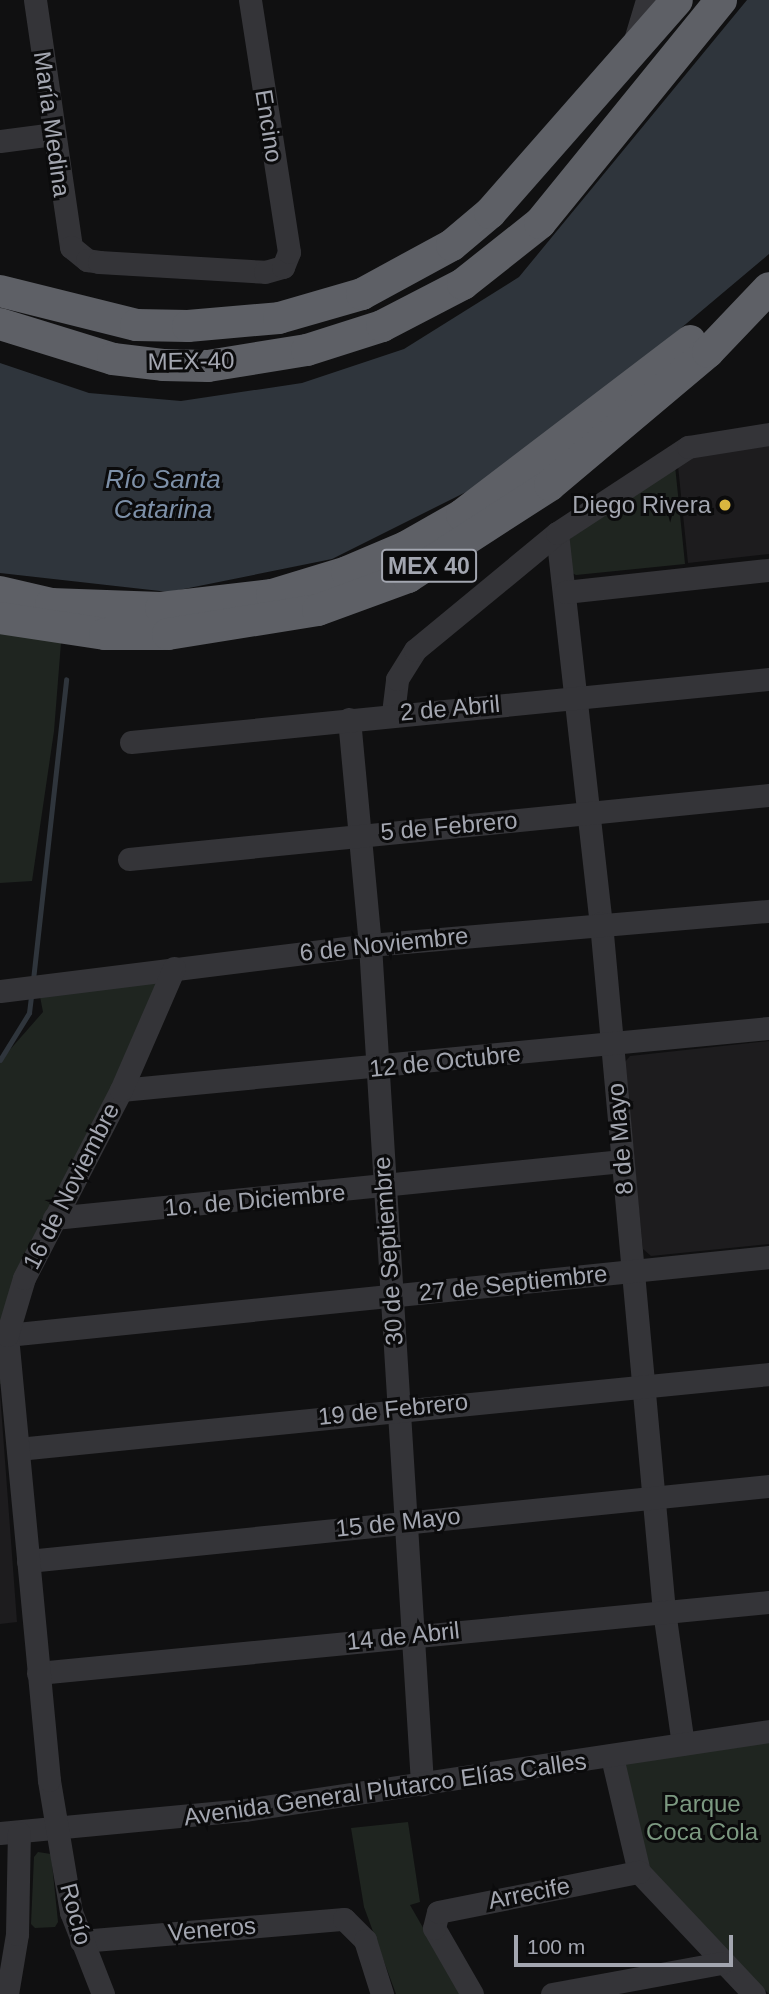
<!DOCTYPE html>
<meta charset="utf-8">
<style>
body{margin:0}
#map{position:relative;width:769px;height:1994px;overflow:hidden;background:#101011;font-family:Arial,sans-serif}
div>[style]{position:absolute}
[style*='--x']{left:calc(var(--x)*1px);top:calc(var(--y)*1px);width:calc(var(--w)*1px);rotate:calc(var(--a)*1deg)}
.built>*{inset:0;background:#1d1c1e}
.green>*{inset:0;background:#1f2520}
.water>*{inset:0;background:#2f353c}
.stream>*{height:4.5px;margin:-2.25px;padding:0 2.25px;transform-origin:2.25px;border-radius:2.25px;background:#2f353c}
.minor>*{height:23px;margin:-11.5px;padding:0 11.5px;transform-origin:11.5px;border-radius:11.5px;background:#343438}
.highway>*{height:32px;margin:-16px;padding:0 16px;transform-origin:16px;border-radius:16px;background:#5e6066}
.dots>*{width:19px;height:19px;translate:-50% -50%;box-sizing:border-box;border:4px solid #0b0b0c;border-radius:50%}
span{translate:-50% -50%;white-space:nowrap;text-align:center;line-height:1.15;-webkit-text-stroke:6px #0b0b0c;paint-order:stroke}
.shield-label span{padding:2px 5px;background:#0b0b0c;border:2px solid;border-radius:5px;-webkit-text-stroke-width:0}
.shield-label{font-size:23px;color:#a3a6b0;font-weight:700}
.street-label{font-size:24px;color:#a3a6b0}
.poi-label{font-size:24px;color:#a3a6b0}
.right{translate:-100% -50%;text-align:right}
.park-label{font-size:24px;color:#7c9981}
.water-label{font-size:26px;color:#7d90a8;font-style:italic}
.scale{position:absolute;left:514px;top:1935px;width:219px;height:32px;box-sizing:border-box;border:4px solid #a3a6b0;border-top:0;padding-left:9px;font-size:21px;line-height:24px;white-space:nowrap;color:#a3a6b0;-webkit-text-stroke:5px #0b0b0c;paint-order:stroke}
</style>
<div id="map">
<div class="built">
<div style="clip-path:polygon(769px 440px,769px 554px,688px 563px,677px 456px)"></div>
<div style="clip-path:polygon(769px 1041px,769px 1244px,651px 1256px,643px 1249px,624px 1063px,630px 1056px)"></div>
<div style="clip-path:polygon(0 1393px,17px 1622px,0 1624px)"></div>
</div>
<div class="green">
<div style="clip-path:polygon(674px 456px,685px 564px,576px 575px,570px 572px,567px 541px)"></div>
<div style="clip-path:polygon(0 617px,62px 630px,54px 731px,32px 881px,0 883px)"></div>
<div style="clip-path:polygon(174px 968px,24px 1278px,11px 1379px,0 1384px,0 1061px,43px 1012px,38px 986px)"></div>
<div style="clip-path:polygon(769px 1739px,769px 1994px,643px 1871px,621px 1759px)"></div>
<div style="clip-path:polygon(408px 1822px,420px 1902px,410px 1905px,461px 1994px,396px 1994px,364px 1907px,351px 1828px)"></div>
<div style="clip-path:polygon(38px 1852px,51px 1854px,58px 1922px,55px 1927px,35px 1928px,31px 1924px,34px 1857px)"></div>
</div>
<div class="water">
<div style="clip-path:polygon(747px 0,769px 0,769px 254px,516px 467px,332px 559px,169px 592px,0 573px,0 363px,89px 393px,181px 401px,302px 383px,404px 349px,519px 277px)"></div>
</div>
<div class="stream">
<div style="--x:33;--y:980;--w:302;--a:-83.7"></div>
<div style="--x:0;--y:1060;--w:55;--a:-58.3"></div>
<div style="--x:29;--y:1013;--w:17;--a:-83"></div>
</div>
<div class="minor">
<div style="--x:35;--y:0;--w:250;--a:81.7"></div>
<div style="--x:71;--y:247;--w:21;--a:39"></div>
<div style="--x:87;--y:260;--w:12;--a:9"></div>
<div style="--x:99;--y:262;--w:166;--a:3.4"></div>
<div style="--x:265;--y:272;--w:19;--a:-16"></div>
<div style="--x:283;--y:267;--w:16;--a:-68"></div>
<div style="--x:289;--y:252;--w:255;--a:-98.8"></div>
<div style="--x:632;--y:50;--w:52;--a:-73.3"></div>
<div style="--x:0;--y:141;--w:53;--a:-7.5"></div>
<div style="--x:557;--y:533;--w:392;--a:83.6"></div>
<div style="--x:601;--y:923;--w:691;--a:84.77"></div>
<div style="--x:664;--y:1611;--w:134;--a:81.9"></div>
<div style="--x:565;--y:592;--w:205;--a:-6.2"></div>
<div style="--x:393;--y:713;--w:34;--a:-83"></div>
<div style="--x:397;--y:679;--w:34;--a:-58"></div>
<div style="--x:415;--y:650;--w:184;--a:-39.5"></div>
<div style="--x:557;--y:533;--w:157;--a:-33.3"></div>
<div style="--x:688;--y:447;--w:82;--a:-9.1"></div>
<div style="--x:349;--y:719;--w:227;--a:84.7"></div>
<div style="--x:370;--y:945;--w:841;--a:86.45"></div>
<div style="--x:131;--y:742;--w:641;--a:-5.64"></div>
<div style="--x:129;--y:859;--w:643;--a:-5.71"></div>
<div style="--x:0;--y:991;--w:373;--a:-7.1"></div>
<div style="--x:370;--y:945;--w:400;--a:-4.9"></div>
<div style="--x:121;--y:1090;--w:651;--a:-5.47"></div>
<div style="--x:54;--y:1218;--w:571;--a:-5.73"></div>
<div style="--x:7;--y:1335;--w:766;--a:-5.84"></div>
<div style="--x:18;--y:1449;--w:755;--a:-5.7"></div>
<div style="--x:28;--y:1561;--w:745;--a:-5.78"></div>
<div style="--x:38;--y:1673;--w:734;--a:-5.55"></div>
<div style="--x:612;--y:1757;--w:118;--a:76.8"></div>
<div style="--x:639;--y:1872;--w:168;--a:46.7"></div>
<div style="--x:0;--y:1833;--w:246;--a:-5.4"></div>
<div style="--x:245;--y:1810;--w:530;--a:-8.57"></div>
<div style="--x:81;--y:1941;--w:264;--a:-4.8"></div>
<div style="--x:344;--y:1919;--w:30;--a:45"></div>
<div style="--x:365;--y:1940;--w:57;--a:72.5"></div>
<div style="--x:7;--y:1994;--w:61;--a:-80.5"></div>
<div style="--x:17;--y:1934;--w:101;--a:-88.9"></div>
<div style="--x:103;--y:1994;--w:88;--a:-111.3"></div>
<div style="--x:71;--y:1912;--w:134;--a:-99.5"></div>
<div style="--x:49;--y:1780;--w:447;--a:-95.4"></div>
<div style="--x:7;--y:1335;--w:59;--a:-73.4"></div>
<div style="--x:24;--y:1278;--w:212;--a:-62.7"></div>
<div style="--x:121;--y:1090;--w:133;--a:-66.5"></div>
<div style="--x:472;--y:1994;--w:76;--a:-119.9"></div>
<div style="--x:434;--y:1928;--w:16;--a:-76"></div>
<div style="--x:438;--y:1912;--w:205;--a:-11.3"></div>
<div style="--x:552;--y:1994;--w:172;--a:-10.4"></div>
</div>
<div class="highway">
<div style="--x:0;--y:291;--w:140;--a:14"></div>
<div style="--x:136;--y:325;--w:52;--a:1.1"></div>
<div style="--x:188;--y:326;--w:91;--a:-5"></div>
<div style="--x:279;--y:318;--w:86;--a:-16.1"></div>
<div style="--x:362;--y:294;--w:102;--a:-28.6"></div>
<div style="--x:452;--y:245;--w:50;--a:-40.1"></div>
<div style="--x:490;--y:213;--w:283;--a:-48.7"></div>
<div style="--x:0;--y:324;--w:118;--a:17.2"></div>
<div style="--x:113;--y:359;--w:50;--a:6.8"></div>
<div style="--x:163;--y:365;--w:45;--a:1.3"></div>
<div style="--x:208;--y:366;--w:100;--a:-9.2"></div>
<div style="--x:307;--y:350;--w:79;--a:-17.7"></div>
<div style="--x:382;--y:326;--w:91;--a:-27.4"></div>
<div style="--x:463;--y:284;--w:98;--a:-38.4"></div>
<div style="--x:540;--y:223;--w:287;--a:-50.9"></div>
<div style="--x:0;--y:592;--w:52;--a:13.2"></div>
<div style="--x:51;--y:604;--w:110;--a:2.1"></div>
<div style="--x:161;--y:608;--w:112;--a:-6.7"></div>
<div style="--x:272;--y:595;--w:78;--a:-17"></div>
<div style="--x:347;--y:572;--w:64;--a:-23"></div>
<div style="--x:406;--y:547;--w:64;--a:-29.7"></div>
<div style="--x:462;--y:515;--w:287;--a:-37.3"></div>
<div style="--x:0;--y:618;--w:106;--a:8.7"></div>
<div style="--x:105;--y:634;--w:63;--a:0"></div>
<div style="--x:168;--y:634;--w:152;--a:-9.1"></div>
<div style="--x:318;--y:610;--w:96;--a:-20.1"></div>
<div style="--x:408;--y:577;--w:169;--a:-32.9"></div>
<div style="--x:550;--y:485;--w:207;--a:-40.1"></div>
<div style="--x:708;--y:352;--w:88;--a:-46.4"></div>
</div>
<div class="dots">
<div style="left:725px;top:505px;background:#dab63f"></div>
</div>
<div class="shield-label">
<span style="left:429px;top:566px">MEX 40</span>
</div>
<div class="street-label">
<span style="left:52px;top:124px;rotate:82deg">María Medina</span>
<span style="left:269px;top:126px;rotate:81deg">Encino</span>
<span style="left:191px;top:361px;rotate:-1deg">MEX-40</span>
<span style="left:450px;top:708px;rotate:-5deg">2 de Abril</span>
<span style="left:449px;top:826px;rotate:-5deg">5 de Febrero</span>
<span style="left:384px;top:944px;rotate:-6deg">6 de Noviembre</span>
<span style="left:445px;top:1061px;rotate:-6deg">12 de Octubre</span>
<span style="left:620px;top:1139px;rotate:-95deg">8 de Mayo</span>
<span style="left:71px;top:1186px;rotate:-63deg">16 de Noviembre</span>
<span style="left:255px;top:1200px;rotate:-5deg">1o. de Diciembre</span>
<span style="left:388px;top:1251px;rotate:-94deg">30 de Septiembre</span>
<span style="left:513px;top:1283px;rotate:-6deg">27 de Septiembre</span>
<span style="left:393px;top:1409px;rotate:-6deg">19 de Febrero</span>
<span style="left:398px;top:1522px;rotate:-6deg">15 de Mayo</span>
<span style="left:403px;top:1636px;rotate:-6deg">14 de Abril</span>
<span style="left:385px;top:1789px;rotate:-8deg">Avenida General Plutarco Elías Calles</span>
<span style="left:529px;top:1893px;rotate:-11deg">Arrecife</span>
<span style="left:76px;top:1914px;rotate:75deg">Rocío</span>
<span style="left:212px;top:1929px;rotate:-5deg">Veneros</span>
</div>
<div class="poi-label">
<span class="right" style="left:711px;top:505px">Diego Rivera</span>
</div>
<div class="park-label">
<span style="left:702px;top:1818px">Parque<br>Coca Cola</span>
</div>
<div class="water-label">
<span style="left:163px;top:495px">Río Santa<br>Catarina</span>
</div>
<div class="scale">100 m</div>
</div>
